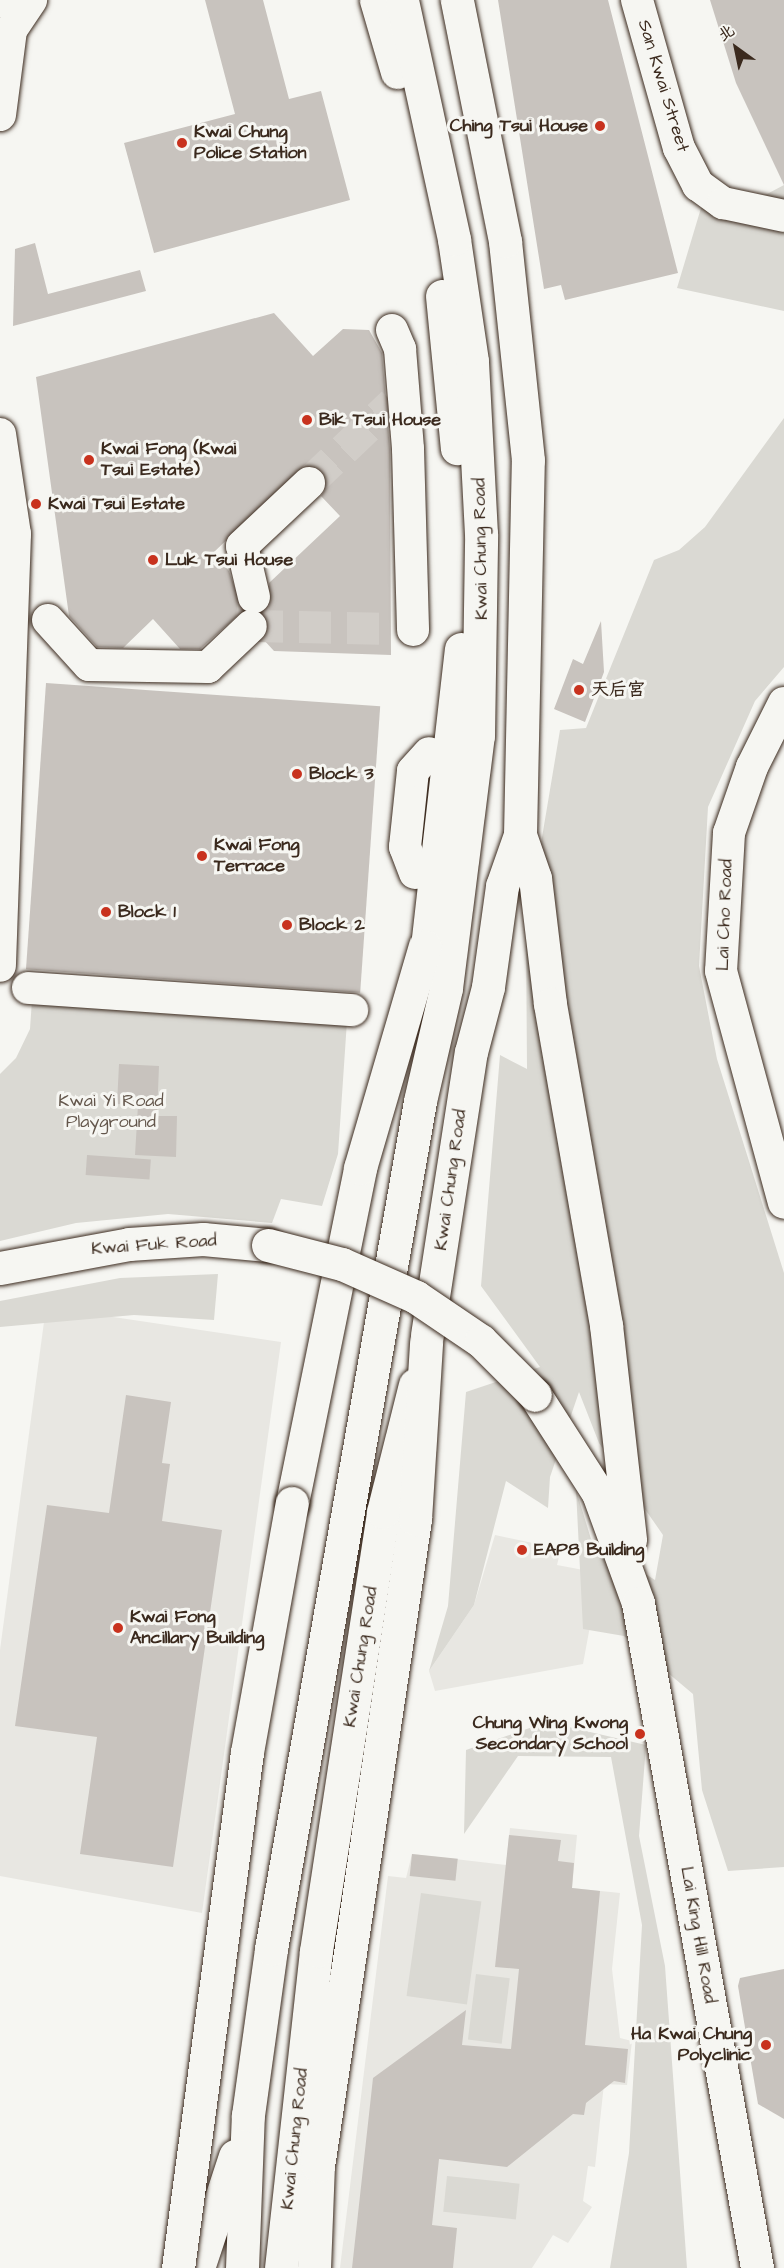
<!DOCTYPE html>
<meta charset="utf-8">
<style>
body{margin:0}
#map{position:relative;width:784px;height:2268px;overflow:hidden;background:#f6f6f2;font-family:"Architects Daughter","LXGW WenKai TC",sans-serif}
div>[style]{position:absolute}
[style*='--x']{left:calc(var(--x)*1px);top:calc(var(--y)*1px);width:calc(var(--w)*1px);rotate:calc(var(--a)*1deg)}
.built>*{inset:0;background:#e8e7e2}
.green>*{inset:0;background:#dad9d3;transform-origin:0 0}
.building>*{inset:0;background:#c8c3be;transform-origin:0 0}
.minor-tunnel>*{height:32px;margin-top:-16px;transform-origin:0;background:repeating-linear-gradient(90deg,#d1cdc8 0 32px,transparent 0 48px)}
.roads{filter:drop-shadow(0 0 2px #3b2a1e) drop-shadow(0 0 2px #3b2a1e)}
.minor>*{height:32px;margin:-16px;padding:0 16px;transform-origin:16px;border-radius:16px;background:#f6f6f2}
.major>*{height:33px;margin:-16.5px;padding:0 16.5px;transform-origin:16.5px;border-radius:16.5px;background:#f6f6f2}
.highway>*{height:33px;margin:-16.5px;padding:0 16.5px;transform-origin:16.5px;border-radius:16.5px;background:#f6f6f2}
.bridges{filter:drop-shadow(0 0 2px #3b2a1e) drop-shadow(0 0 2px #3b2a1e)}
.major-bridge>*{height:33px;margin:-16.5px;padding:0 16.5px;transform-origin:16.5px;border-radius:16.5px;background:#f6f6f2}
.highway-bridge>*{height:33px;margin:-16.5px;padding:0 16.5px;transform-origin:16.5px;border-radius:16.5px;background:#f6f6f2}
.dots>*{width:16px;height:16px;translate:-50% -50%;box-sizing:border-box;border:3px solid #f6f6f2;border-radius:50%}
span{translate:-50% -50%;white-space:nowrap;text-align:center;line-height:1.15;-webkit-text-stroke:6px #f6f6f2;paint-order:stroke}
.street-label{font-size:18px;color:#3b2a1e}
.poi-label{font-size:18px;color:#3b2a1e;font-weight:700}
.right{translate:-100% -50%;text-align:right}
.left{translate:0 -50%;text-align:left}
.park-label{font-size:18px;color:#63564b}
.north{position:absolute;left:706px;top:18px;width:60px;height:60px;-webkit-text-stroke:4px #f6f6f2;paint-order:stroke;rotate:327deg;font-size:16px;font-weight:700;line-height:24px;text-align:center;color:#3b2a1e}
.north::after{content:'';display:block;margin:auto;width:21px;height:27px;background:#3b2a1e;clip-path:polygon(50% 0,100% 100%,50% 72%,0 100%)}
</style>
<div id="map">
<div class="built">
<div style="clip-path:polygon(46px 1307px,281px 1342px,202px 1913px,0 1876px,0 1650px)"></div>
<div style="clip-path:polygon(495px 1535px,561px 1549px,557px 1565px,594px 1572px,598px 1583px,583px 1664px,435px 1691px,429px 1671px,474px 1605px)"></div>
<div style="clip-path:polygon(510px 1828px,577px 1835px,572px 1888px,620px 1893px,612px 1969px,620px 2038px,632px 2041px,627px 2085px,604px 2084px,595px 2167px,588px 2166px,583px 2201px,592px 2207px,568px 2243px,553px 2235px,532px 2268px,340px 2268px,388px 1876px,406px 1878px,412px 1854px,506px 1865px)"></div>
</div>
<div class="green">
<div style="clip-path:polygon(784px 185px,784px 311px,677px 288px,701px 208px,767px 194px)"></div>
<div style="clip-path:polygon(784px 418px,784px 667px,755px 701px,708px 807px,699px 966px,717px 1059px,784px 1273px,784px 1867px,728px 1871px,702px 1790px,693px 1694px,624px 1636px,583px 1629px,576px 1490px,591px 1539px,655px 1580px,663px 1535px,599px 1443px,579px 1392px,550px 1477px,548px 1508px,506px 1481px,474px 1605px,429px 1671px,448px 1606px,466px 1392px,540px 1367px,481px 1286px,500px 1055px,527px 1069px,526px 933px,560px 730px,586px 728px,654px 560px,679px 550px,705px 527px)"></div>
<div style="clip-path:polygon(32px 1000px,347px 1021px,338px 1154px,322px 1206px,281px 1199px,272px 1223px,168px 1214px,76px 1223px,0 1241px,0 1074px,16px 1058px,30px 1029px)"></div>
<div style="clip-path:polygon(218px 1274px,214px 1320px,134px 1315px,0 1327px,0 1301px,120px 1278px)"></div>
<div style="clip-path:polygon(547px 1722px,646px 1745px,639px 1836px,665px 1966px,687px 2268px,610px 2268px,629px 2153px,642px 1925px,611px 1757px,518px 1756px,464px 1834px,466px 1750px)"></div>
<div style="left:421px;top:1893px;width:61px;height:104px;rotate:8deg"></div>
<div style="left:476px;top:1974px;width:34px;height:66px;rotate:7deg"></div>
<div style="left:447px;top:2176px;width:73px;height:36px;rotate:6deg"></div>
</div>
<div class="building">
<div style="clip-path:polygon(205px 0,263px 0,289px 99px,321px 91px,350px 200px,154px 253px,124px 143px,235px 114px)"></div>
<div style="clip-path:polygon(498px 0,608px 0,678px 273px,565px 300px,561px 285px,544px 289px)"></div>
<div style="clip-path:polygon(710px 0,784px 0,784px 185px,736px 83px)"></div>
<div style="clip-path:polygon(35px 243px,48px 294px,140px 270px,146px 291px,13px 326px,15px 249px)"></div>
<div style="clip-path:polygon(274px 313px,313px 356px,343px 329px,369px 330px,382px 353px,390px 450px,391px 655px,274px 651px,263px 639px,269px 583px,340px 516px,321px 496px,326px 488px,322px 471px,305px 465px,213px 553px,229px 571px,243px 611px,200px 649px,180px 649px,153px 619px,123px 648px,97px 647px,69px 616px,36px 377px)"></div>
<div style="clip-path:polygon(601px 621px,604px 672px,585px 722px,554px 709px,573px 659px,583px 664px)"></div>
<div style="left:46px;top:683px;width:335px;height:287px;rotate:4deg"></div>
<div style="clip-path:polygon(119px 1064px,159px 1066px,157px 1116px,177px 1116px,176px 1157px,135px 1155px,138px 1105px,117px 1104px)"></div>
<div style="left:87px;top:1155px;width:64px;height:20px;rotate:4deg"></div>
<div style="clip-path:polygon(126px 1395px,171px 1402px,162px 1463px,170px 1464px,162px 1521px,222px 1530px,173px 1867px,80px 1854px,97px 1737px,15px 1726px,47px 1505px,109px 1513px)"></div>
<div style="clip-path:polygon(509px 1835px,561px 1840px,558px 1861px,574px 1863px,572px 1888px,600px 1891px,585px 2045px,628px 2049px,625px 2083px,614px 2081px,586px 2103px,584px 2115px,573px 2114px,507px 2167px,439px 2159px,432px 2225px,457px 2228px,453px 2268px,352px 2268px,373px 2078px,466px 2010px,462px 2045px,511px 2049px,519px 1969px,495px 1967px)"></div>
<div style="left:412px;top:1854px;width:46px;height:22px;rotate:6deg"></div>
<div style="clip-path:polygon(784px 1969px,784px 2119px,758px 2104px,738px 1986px,740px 1978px)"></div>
</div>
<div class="minor-tunnel">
<div style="--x:309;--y:483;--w:116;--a:-43.6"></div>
<div style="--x:254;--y:599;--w:27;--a:96"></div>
<div style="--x:251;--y:626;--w:141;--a:1.2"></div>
</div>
<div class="roads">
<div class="minor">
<div style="--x:637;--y:0;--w:154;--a:74.2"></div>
<div style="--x:679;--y:148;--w:42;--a:62.8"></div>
<div style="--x:698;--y:185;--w:31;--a:36"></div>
<div style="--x:723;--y:203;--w:62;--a:12"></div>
<div style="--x:0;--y:115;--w:86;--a:-82.6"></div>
<div style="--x:11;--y:30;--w:36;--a:-56"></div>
<div style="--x:392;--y:330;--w:21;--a:67"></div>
<div style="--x:400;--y:349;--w:100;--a:85.4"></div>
<div style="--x:408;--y:449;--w:181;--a:88.4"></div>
<div style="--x:0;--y:434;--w:101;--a:81.5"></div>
<div style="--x:15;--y:534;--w:432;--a:92"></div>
<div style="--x:254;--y:597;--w:52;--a:-103.2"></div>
<div style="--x:242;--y:546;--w:92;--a:-43.2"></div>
<div style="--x:48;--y:620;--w:61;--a:47.7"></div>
<div style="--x:89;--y:665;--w:119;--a:1"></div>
<div style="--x:208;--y:667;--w:59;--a:-43.6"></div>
<div style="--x:784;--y:703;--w:72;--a:116.6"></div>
<div style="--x:752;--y:767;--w:70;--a:109.2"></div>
<div style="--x:729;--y:833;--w:138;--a:93.3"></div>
<div style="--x:721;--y:971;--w:240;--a:74.8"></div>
<div style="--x:415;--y:873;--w:28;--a:-111"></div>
<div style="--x:405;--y:847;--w:76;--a:-84"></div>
<div style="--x:413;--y:771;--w:24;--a:-48"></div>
<div style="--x:28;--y:988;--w:325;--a:3.9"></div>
</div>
<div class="major">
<div style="--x:0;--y:0;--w:3;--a:0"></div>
<div style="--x:376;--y:0;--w:75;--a:73.7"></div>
<div style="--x:442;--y:296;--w:153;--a:84.4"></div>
<div style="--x:520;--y:835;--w:46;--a:70.8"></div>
<div style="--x:535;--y:878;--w:127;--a:83.2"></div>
<div style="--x:550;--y:1004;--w:326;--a:80.1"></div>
<div style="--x:606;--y:1325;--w:216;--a:83.6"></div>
<div style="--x:424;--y:973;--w:326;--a:-83.5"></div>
<div style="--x:0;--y:1268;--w:131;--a:-10.5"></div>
<div style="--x:129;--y:1244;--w:74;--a:-3.9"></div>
<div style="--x:203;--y:1239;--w:65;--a:5.3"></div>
<div style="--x:427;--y:1335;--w:286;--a:-81.2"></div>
<div style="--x:471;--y:1052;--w:67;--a:-75.3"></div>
<div style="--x:488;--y:987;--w:102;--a:-82.1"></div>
<div style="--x:502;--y:886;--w:54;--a:-70.6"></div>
<div style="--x:520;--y:835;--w:375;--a:-88.8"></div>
<div style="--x:528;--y:460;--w:220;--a:-96"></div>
<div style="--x:505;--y:241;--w:246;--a:-101.3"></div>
<div style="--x:535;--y:1395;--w:117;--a:57.3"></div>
<div style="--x:598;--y:1493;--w:117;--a:70"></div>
<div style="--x:638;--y:1603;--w:676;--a:79.85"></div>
<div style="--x:198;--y:2268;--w:118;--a:-71.7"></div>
<div style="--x:242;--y:2268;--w:153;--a:-87.8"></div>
<div style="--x:248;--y:2115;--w:168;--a:-82.1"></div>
<div style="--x:271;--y:1949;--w:861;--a:-80.03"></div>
<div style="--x:420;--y:1101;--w:116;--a:-77"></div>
<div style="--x:446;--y:988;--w:254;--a:-82.8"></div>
<div style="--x:478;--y:736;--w:202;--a:-89.1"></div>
<div style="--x:481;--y:534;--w:173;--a:-93"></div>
<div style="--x:472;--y:361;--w:123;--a:-98.4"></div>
<div style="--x:454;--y:239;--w:245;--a:-102.3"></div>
<div style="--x:281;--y:2268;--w:319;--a:-83.7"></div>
<div style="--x:316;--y:1951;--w:444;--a:-81.3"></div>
<div style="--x:383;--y:1512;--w:131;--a:-75.9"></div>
</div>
<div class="highway">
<div style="--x:292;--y:1503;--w:342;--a:-78.5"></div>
<div style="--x:360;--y:1168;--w:231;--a:-73.7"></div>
<div style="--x:314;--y:2268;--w:102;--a:-87.8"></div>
<div style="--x:318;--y:2166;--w:654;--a:-81.47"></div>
<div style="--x:415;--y:1519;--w:177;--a:-86.4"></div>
</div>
</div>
<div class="bridges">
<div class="major-bridge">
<div style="--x:268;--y:1245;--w:76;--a:14.4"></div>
<div style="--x:342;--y:1264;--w:81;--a:24"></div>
<div style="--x:416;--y:1297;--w:78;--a:34.1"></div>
<div style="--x:481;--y:1341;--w:76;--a:45"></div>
</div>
<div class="highway-bridge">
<div style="--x:178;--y:2268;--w:521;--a:-82.38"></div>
<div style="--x:247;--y:1752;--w:253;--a:-79.8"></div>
</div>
</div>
<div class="dots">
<div style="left:600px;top:126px;background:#c8321e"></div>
<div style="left:182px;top:143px;background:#c8321e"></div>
<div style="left:307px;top:420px;background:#c8321e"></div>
<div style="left:89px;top:460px;background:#c8321e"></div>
<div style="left:36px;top:504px;background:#c8321e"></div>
<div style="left:153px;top:560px;background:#c8321e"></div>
<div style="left:579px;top:690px;background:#c8321e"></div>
<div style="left:297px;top:774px;background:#c8321e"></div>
<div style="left:202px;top:856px;background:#c8321e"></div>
<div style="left:106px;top:912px;background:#c8321e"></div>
<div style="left:287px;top:925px;background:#c8321e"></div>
<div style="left:522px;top:1550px;background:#c8321e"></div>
<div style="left:118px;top:1628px;background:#c8321e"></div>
<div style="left:640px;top:1734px;background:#c8321e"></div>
<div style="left:766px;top:2045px;background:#c8321e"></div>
</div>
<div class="street-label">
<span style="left:663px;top:86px;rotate:73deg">San Kwai Street</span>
<span style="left:481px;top:549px;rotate:-91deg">Kwai Chung Road</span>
<span style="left:725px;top:915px;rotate:-88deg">Lai Cho Road</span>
<span style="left:451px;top:1180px;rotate:-82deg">Kwai Chung Road</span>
<span style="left:154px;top:1245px;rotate:-4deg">Kwai Fuk Road</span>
<span style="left:361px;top:1657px;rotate:-81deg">Kwai Chung Road</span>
<span style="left:698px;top:1935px;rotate:80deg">Lai King Hill Road</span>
<span style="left:295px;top:2139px;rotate:-84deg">Kwai Chung Road</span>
</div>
<div class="poi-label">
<span class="right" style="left:588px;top:126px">Ching Tsui House</span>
<span class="left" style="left:194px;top:143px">Kwai Chung<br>Police Station</span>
<span class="left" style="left:319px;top:420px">Bik Tsui House</span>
<span class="left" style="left:101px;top:460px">Kwai Fong (Kwai<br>Tsui Estate)</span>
<span class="left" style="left:48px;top:504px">Kwai Tsui Estate</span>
<span class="left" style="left:165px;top:560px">Luk Tsui House</span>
<span class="left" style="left:591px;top:690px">天后宮</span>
<span class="left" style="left:309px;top:774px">Block 3</span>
<span class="left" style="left:214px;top:856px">Kwai Fong<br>Terrace</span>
<span class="left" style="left:118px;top:912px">Block 1</span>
<span class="left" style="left:299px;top:925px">Block 2</span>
<span class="left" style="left:534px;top:1550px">EAP8 Building</span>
<span class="left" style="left:130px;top:1628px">Kwai Fong<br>Ancillary Building</span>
<span class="right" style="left:628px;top:1734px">Chung Wing Kwong<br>Secondary School</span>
<span class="right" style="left:752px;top:2045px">Ha Kwai Chung<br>Polyclinic</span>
</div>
<div class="park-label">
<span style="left:111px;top:1112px">Kwai Yi Road<br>Playground</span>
</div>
<div class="north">北</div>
</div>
